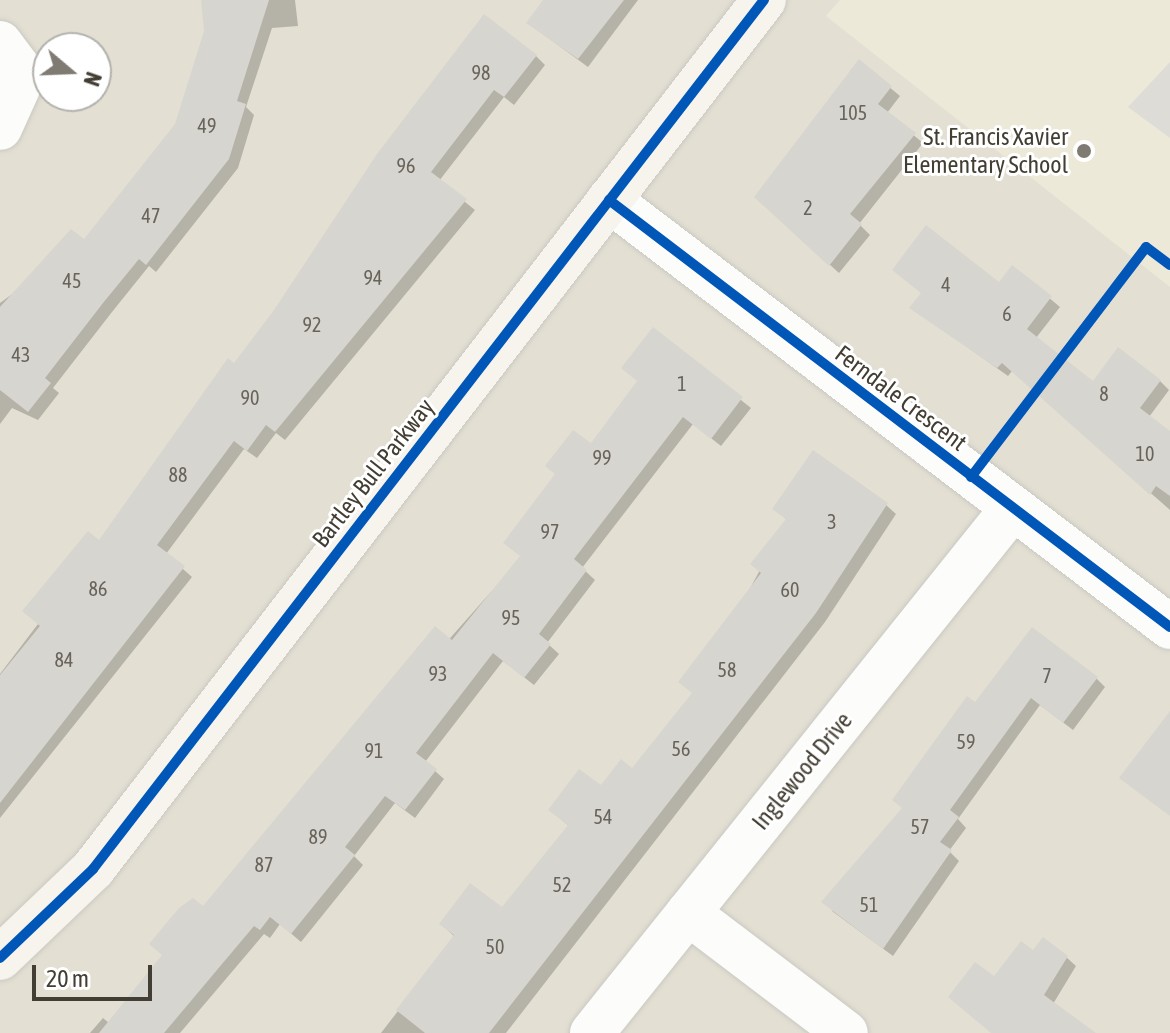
<!DOCTYPE html>
<style>
body{margin:0}
#map{position:relative;width:1170px;height:1033px;overflow:hidden;background:#eeede6;font-family:"Asap Condensed",sans-serif}
div>[style]{position:absolute}
[style*='--x']{left:calc(var(--x)*1px);top:calc(var(--y)*1px);width:calc(var(--w)*1px);rotate:calc(var(--a)*1deg)}
.residential>*{inset:0;background:#e3dfd3}
.education>*{inset:0;background:#ece9d8}
.parking>*{inset:0;background:#dddcd6}
.shadow>*{inset:0;background:#0003}
.building>*{inset:0;background:#d7d5cf}
.roads{filter:drop-shadow(0 0 2px #cac9c2) drop-shadow(0 0 2px #cac9c2)}
.street>*{height:44px;margin:-22px;padding:0 22px;transform-origin:22px;border-radius:22px;background:#fcfcfb}
.secondary>*{height:44px;margin:-22px;padding:0 22px;transform-origin:22px;border-radius:22px;background:#f6f4ec}
.cycleway>*{height:10px;margin:-5px;padding:0 5px;transform-origin:5px;border-radius:5px;background:#0057b8}
.dots>*{width:22px;height:22px;translate:-50% -50%;box-sizing:border-box;border:4px solid #fff;border-radius:50%}
span{translate:-50% -50%;white-space:nowrap;text-align:center;line-height:1.15;-webkit-text-stroke:6px #fff;paint-order:stroke}
.number-label{font-size:20px;color:#69645b}
.number-label span{-webkit-text-stroke-width:0}
.poi-label{font-size:24px;color:#433e33}
.right{translate:-100% -50%;text-align:right}
.street-label{font-size:24px;color:#433e33}
.north{position:absolute;left:32px;top:32px;width:80px;height:80px;box-sizing:border-box;background:#fff;border:2px solid #b4b2ad;border-radius:50%;rotate:109deg;font-size:22px;font-weight:700;line-height:32px;text-align:center;color:#433e33}
.north::after{content:'';display:block;margin:auto;width:28px;height:36px;background:#7f7b72;clip-path:polygon(50% 0,100% 100%,50% 72%,0 100%)}
.scale{position:absolute;left:32px;top:965px;width:120px;height:36px;box-sizing:border-box;border:4px solid #433e33;border-top:0;padding-left:10px;font-size:24px;line-height:28px;white-space:nowrap;color:#433e33;-webkit-text-stroke:6px #fff;paint-order:stroke}
</style>
<div id="map">
<div class="residential">
<div style="clip-path:polygon(evenodd,0 0,1170px 0,1170px 1033px,0 1033px,0 0,48px 48px,96px 48px,96px 96px,48px 96px,48px 48px)"></div>
</div>
<div class="education">
<div style="clip-path:polygon(840px 0,1170px 0,1170px 287px,826px 16px)"></div>
</div>
<div class="parking">
<div style="clip-path:polygon(1170px 62px,1170px 138px,1128px 107px)"></div>
</div>
<div class="shadow">
<div style="clip-path:polygon(203px 0,295px 0,298px 26px,272px 28px,246px 107px,254px 115px,238px 168px,156px 272px,149px 266px,112px 312px,53px 388px,59px 393px,38px 420px,12px 408px,0 424px,0 303px,84px 242px,177px 125px,206px 31px)"></div>
<div style="clip-path:polygon(549px 0,638px 0,588px 67px,528px 23px)"></div>
<div style="clip-path:polygon(536px 56px,545px 65px,514px 105px,504px 97px,439px 181px,475px 210px,285px 440px,276px 433px,257px 458px,244px 449px,166px 554px,192px 577px,0 818px,0 674px,276px 311px,378px 155px)"></div>
<div style="clip-path:polygon(859px 62px,900px 96px,887px 113px,923px 143px,859px 224px,870px 235px,839px 273px,765px 206px)"></div>
<div style="clip-path:polygon(1012px 267px,1060px 307px,1036px 338px,1093px 384px,1160px 381px,1169px 390px,1149px 417px,1170px 434px,1170px 510px,1012px 371px,1008px 376px,911px 307px,999px 285px)"></div>
<div style="clip-path:polygon(653px 330px,751px 408px,721px 446px,693px 424px,582px 568px,595px 580px,547px 643px,559px 654px,534px 685px,503px 661px,425px 762px,444px 779px,415px 818px,395px 803px,354px 856px,363px 865px,301px 942px,280px 924px,270px 938px,264px 934px,180px 1033px,90px 1033px,103px 1018px,109px 1023px,522px 557px,639px 382px)"></div>
<div style="clip-path:polygon(886px 505px,896px 514px,825px 622px,506px 1033px,381px 1033px,455px 937px,441px 924px,503px 910px,569px 826px,550px 810px,632px 770px,693px 694px,787px 520px,775px 508px)"></div>
<div style="clip-path:polygon(1096px 678px,1105px 687px,1073px 730px,1040px 705px,958px 819px,966px 828px,949px 851px,959px 861px,893px 956px,832px 911px,975px 705px)"></div>
<div style="clip-path:polygon(1033px 953px,1066px 957px,1076px 966px,1053px 1004px,1093px 1033px,995px 1033px,994px 979px)"></div>
</div>
<div class="building">
<div style="clip-path:polygon(201px 0,269px 0,237px 101px,246px 104px,229px 159px,146px 265px,139px 259px,103px 303px,45px 378px,51px 383px,28px 412px,0 390px,0 307px,71px 229px,84px 239px,175px 124px,204px 31px)"></div>
<div style="clip-path:polygon(543px 0,624px 0,578px 59px,526px 23px)"></div>
<div style="clip-path:polygon(484px 14px,537px 55px,504px 97px,494px 90px,431px 172px,467px 199px,275px 432px,266px 425px,247px 451px,234px 441px,157px 545px,185px 566px,0 803px,0 675px,40px 626px,22px 611px,88px 531px,99px 540px,228px 358px,234px 363px,274px 310px,377px 154px)"></div>
<div style="clip-path:polygon(859px 59px,892px 86px,878px 104px,916px 133px,850px 214px,862px 224px,829px 266px,754px 197px)"></div>
<div style="clip-path:polygon(926px 225px,999px 282px,1012px 265px,1052px 296px,1027px 329px,1093px 381px,1118px 347px,1161px 380px,1140px 408px,1170px 431px,1170px 496px,1156px 486px,1150px 495px,1002px 363px,997px 368px,909px 308px,921px 293px,892px 270px)"></div>
<div style="clip-path:polygon(653px 327px,743px 397px,711px 439px,683px 417px,574px 559px,587px 570px,539px 634px,551px 644px,524px 678px,493px 653px,416px 753px,437px 769px,405px 810px,385px 796px,345px 847px,355px 855px,291px 934px,270px 917px,260px 930px,254px 926px,164px 1033px,99px 1033px,162px 955px,149px 944px,179px 908px,193px 898px,203px 906px,435px 626px,452px 640px,520px 556px,503px 543px,555px 474px,545px 466px,573px 430px,591px 443px,637px 381px,621px 368px)"></div>
<div style="clip-path:polygon(813px 450px,888px 503px,816px 613px,489px 1033px,425px 1033px,396px 1010px,454px 935px,439px 924px,470px 883px,502px 907px,568px 825px,548px 810px,579px 769px,601px 785px,621px 759px,632px 768px,692px 693px,678px 682px,761px 573px,750px 564px,786px 519px,772px 509px)"></div>
<div style="clip-path:polygon(1032px 627px,1098px 677px,1063px 723px,1031px 698px,950px 810px,959px 817px,940px 842px,952px 850px,883px 949px,821px 902px,902px 808px,892px 800px,967px 696px,975px 702px)"></div>
<div style="clip-path:polygon(1170px 711px,1170px 816px,1119px 778px)"></div>
<div style="clip-path:polygon(1043px 937px,1068px 956px,1044px 995px,1096px 1033px,991px 1033px,948px 997px,975px 962px,994px 976px,1021px 941px,1033px 950px)"></div>
</div>
<div class="roads">
<div class="street">
<div style="--x:0;--y:43;--w:40;--a:53"></div>
<div style="--x:24;--y:75;--w:58;--a:114.4"></div>
<div style="--x:609;--y:200;--w:705;--a:37.28"></div>
<div style="--x:688;--y:913;--w:198;--a:37.2"></div>
<div style="--x:592;--y:1033;--w:672;--a:-51.29"></div>
</div>
<div class="secondary">
<div style="--x:0;--y:958;--w:129;--a:-43.7"></div>
<div style="--x:93;--y:869;--w:1098;--a:-52.33"></div>
</div>
</div>
<div class="cycleway">
<div style="--x:609;--y:200;--w:705;--a:37.28"></div>
<div style="--x:971;--y:477;--w:289;--a:-52.7"></div>
<div style="--x:1146;--y:247;--w:30;--a:37"></div>
<div style="--x:0;--y:958;--w:129;--a:-43.7"></div>
<div style="--x:93;--y:869;--w:1098;--a:-52.33"></div>
</div>
<div class="dots">
<div style="left:1084px;top:151px;background:#7f7b72"></div>
</div>
<div class="number-label">
<span style="left:481px;top:72px">98</span>
<span style="left:853px;top:112px">105</span>
<span style="left:207px;top:125px">49</span>
<span style="left:406px;top:165px">96</span>
<span style="left:808px;top:207px">2</span>
<span style="left:151px;top:215px">47</span>
<span style="left:373px;top:277px">94</span>
<span style="left:72px;top:280px">45</span>
<span style="left:946px;top:284px">4</span>
<span style="left:1007px;top:313px">6</span>
<span style="left:312px;top:324px">92</span>
<span style="left:21px;top:354px">43</span>
<span style="left:682px;top:383px">1</span>
<span style="left:1104px;top:393px">8</span>
<span style="left:250px;top:397px">90</span>
<span style="left:1145px;top:453px">10</span>
<span style="left:602px;top:457px">99</span>
<span style="left:178px;top:474px">88</span>
<span style="left:832px;top:521px">3</span>
<span style="left:550px;top:531px">97</span>
<span style="left:98px;top:588px">86</span>
<span style="left:790px;top:589px">60</span>
<span style="left:511px;top:617px">95</span>
<span style="left:64px;top:659px">84</span>
<span style="left:727px;top:669px">58</span>
<span style="left:438px;top:673px">93</span>
<span style="left:1047px;top:675px">7</span>
<span style="left:966px;top:741px">59</span>
<span style="left:681px;top:748px">56</span>
<span style="left:374px;top:750px">91</span>
<span style="left:603px;top:816px">54</span>
<span style="left:920px;top:826px">57</span>
<span style="left:318px;top:836px">89</span>
<span style="left:264px;top:864px">87</span>
<span style="left:562px;top:884px">52</span>
<span style="left:869px;top:904px">51</span>
<span style="left:495px;top:946px">50</span>
</div>
<div class="poi-label">
<span class="right" style="left:1068px;top:151px">St. Francis Xavier<br>Elementary School</span>
</div>
<div class="street-label">
<span style="left:901px;top:398px;rotate:37deg">Ferndale Crescent</span>
<span style="left:373px;top:473px;rotate:-52deg">Bartley Bull Parkway</span>
<span style="left:802px;top:771px;rotate:-51deg">Inglewood Drive</span>
</div>
<div class="north">N</div>
<div class="scale">20 m</div>
</div>
